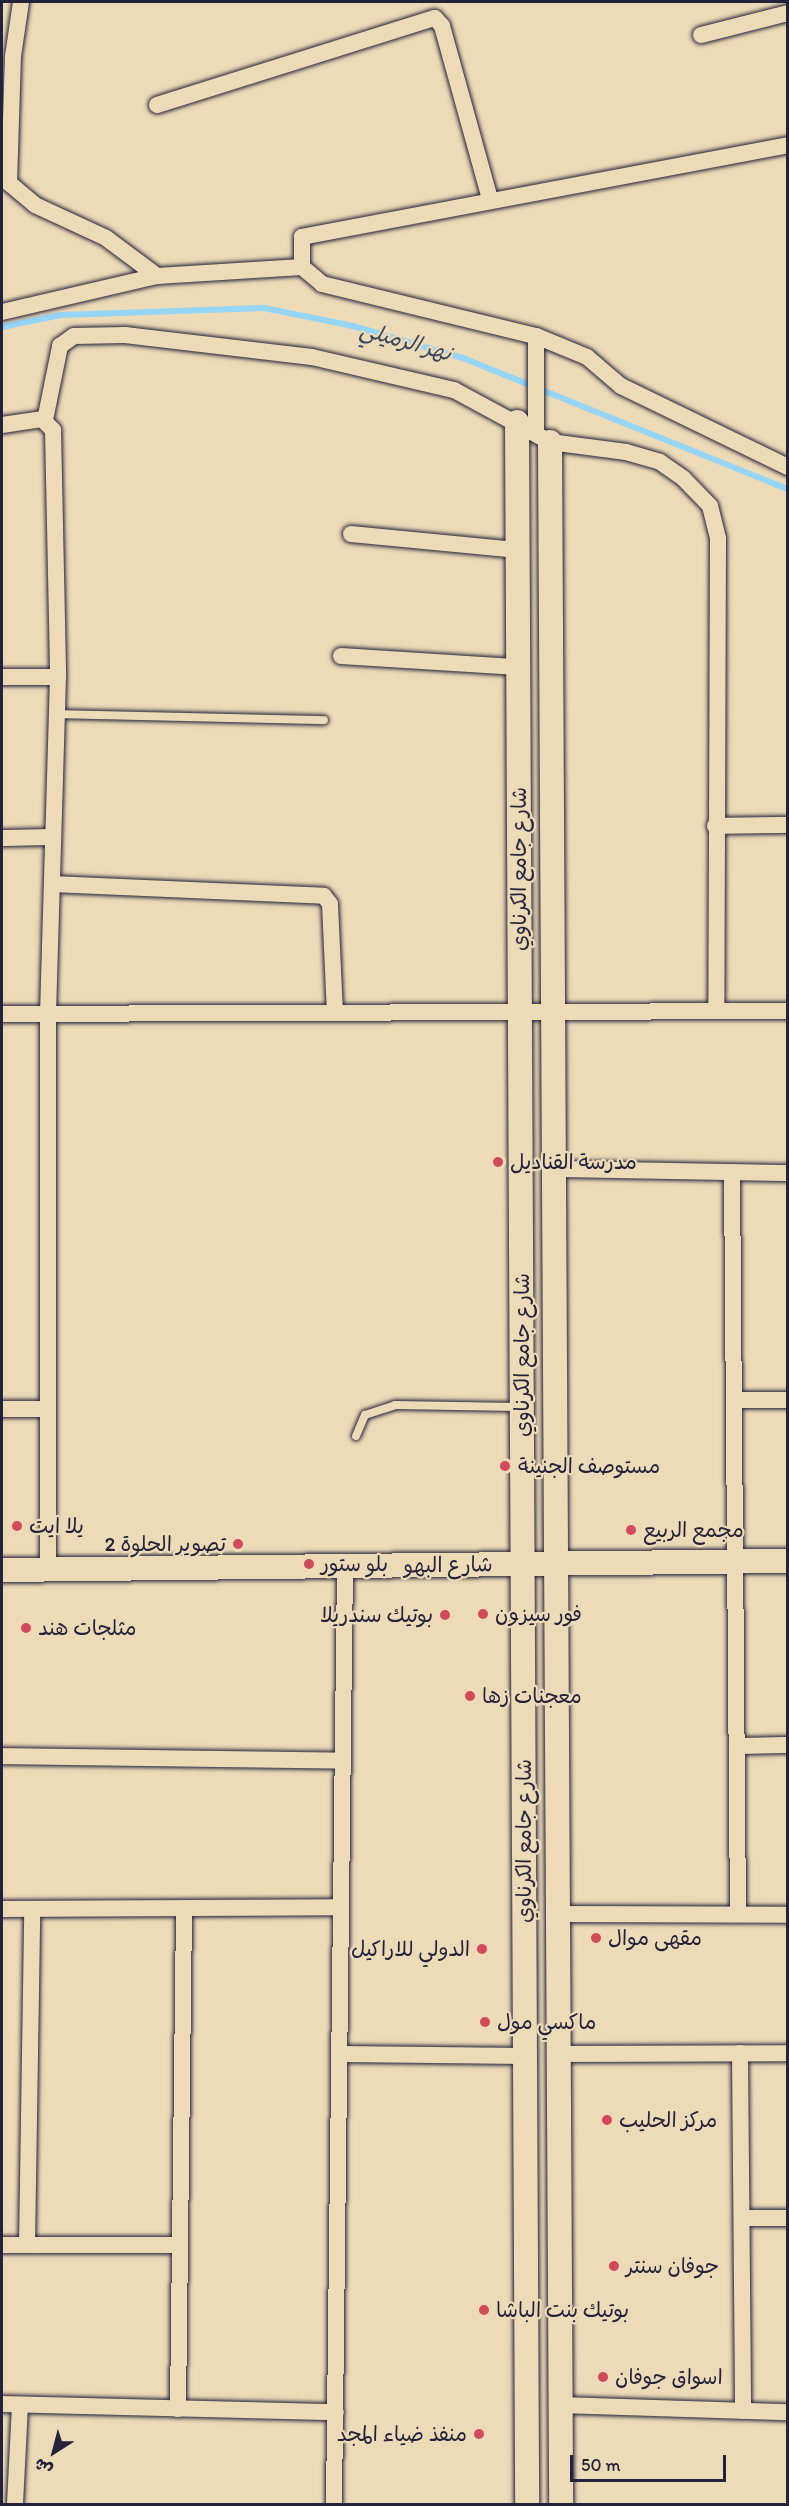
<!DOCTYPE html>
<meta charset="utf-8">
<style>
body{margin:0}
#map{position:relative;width:789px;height:2506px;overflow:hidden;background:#eddab7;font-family:Itim,"Playpen Sans Arabic",sans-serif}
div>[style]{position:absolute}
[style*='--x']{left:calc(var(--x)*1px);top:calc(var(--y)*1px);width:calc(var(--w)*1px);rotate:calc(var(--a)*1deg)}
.stream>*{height:6px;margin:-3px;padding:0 3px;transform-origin:3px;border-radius:3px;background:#95d5f6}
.roads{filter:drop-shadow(0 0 2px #22223b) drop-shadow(0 0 2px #22223b)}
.lane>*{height:8px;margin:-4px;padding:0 4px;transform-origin:4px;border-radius:4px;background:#eddab7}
.street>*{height:16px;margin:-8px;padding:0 8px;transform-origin:8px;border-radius:8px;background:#eddab7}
.secondary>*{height:24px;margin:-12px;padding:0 12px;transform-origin:12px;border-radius:12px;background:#eddab7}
.dots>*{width:16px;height:16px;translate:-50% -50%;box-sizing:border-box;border:3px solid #eddab7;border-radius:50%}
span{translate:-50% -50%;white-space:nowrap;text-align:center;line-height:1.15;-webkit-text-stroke:4.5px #eddab7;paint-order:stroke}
.street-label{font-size:21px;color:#22223b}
.poi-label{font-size:21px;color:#22223b}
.left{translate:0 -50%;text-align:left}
.right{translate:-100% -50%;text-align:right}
.water-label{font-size:22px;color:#394660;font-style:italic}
.frame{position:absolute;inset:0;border:3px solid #22223b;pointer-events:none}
.north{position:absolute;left:24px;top:2422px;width:60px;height:60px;-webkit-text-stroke:4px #eddab7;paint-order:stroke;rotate:216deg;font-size:16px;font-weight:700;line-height:24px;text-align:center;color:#22223b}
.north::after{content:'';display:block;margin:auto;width:21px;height:27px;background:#22223b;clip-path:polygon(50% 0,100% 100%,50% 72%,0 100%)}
.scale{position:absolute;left:570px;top:2455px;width:156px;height:27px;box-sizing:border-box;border:3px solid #22223b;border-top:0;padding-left:8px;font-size:18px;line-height:21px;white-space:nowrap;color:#22223b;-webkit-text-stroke:4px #eddab7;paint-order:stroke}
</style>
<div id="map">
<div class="stream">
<div style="--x:2;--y:327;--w:60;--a:-11.5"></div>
<div style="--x:61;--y:315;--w:203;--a:-2"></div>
<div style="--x:264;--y:308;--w:91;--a:11.4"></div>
<div style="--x:353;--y:326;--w:115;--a:16.2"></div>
<div style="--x:463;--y:358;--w:350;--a:22"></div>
</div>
<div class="roads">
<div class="lane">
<div style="--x:57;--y:714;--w:267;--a:1.3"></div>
<div style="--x:356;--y:1436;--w:23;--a:-67"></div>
<div style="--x:365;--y:1415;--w:32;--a:-18"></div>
<div style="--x:395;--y:1405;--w:123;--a:0.9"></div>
</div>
<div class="street">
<div style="--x:21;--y:2;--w:55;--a:98.4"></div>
<div style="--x:13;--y:56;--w:127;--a:91.8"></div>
<div style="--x:9;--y:183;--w:34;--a:40"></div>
<div style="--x:35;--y:205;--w:78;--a:24.9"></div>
<div style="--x:106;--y:238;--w:64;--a:36.7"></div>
<div style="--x:701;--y:35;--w:90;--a:-14.2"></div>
<div style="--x:157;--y:105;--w:291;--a:-17.4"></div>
<div style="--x:435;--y:18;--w:11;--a:49"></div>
<div style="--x:442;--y:26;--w:180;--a:74.5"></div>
<div style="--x:302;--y:267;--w:30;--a:-90"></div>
<div style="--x:302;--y:237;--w:495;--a:-10.7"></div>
<div style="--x:2;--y:312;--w:159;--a:-13.1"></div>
<div style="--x:157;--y:276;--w:145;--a:-3.6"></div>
<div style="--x:302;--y:267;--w:26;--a:40"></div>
<div style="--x:322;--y:284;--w:220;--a:13.7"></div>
<div style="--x:536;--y:336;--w:55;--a:22.4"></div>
<div style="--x:587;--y:357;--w:45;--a:40.5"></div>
<div style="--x:621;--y:386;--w:186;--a:25.9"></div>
<div style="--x:536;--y:336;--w:97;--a:90"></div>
<div style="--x:45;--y:420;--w:76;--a:-78.5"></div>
<div style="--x:60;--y:346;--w:17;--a:-36"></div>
<div style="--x:74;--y:336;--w:51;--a:-1.1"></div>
<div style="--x:125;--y:335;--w:188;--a:6.7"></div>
<div style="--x:312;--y:357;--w:146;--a:13.1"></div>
<div style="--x:454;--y:390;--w:109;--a:28.4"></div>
<div style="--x:550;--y:442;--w:77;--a:7.5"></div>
<div style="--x:626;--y:452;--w:35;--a:16"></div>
<div style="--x:660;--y:462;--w:28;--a:35"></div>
<div style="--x:683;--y:478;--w:39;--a:46"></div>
<div style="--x:710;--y:506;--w:34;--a:76"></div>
<div style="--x:718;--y:539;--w:472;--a:90.2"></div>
<div style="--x:2;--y:425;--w:40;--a:-8.5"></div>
<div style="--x:42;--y:419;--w:16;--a:45"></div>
<div style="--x:53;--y:430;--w:247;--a:88.8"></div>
<div style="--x:58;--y:677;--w:337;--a:91.7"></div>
<div style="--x:48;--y:1014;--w:556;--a:90"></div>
<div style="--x:351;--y:534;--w:168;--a:5.5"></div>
<div style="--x:341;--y:656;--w:177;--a:3.6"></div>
<div style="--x:2;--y:677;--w:56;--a:0"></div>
<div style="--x:715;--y:826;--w:73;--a:-0.8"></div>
<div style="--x:2;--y:838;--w:51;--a:-1.1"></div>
<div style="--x:52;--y:884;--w:272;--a:2.5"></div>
<div style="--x:324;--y:896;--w:10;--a:53"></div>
<div style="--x:330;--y:904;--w:109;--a:87.4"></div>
<div style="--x:2;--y:1014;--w:786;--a:-0.22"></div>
<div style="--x:554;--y:1169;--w:234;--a:1"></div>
<div style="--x:732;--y:1172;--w:742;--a:89.54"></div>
<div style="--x:734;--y:1400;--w:54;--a:0"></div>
<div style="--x:2;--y:1409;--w:46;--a:0"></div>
<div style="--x:737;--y:1746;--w:51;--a:-1.1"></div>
<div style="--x:2;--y:1756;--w:341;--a:0.8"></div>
<div style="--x:2;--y:1909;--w:338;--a:-0.3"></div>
<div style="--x:558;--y:1914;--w:230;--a:0.2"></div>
<div style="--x:740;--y:2053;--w:358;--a:89.5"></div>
<div style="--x:340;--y:2054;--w:185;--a:0.6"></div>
<div style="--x:558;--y:2054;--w:230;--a:-0.2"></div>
<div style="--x:742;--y:2218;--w:46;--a:0"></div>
<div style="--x:2;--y:2245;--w:178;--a:0"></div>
<div style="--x:27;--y:2245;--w:336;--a:-89.1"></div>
<div style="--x:2;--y:2404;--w:334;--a:1.4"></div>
<div style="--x:560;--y:2405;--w:228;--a:1.8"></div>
<div style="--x:178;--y:2409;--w:501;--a:-89.31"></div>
<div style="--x:15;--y:2504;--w:99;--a:-87.1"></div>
<div style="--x:334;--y:2504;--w:938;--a:-89.33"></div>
</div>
<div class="secondary">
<div style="--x:517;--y:422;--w:2082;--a:89.72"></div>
<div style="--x:550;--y:442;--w:2062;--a:89.69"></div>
<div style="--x:2;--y:1570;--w:786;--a:-0.66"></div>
</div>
</div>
<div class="dots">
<div style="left:498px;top:1162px;background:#d1495b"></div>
<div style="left:505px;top:1466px;background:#d1495b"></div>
<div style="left:17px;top:1526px;background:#d1495b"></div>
<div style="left:631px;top:1530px;background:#d1495b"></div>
<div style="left:238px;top:1544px;background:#d1495b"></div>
<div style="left:309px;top:1564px;background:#d1495b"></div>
<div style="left:483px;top:1614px;background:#d1495b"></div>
<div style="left:445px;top:1615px;background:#d1495b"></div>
<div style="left:26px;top:1628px;background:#d1495b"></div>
<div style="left:470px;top:1696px;background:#d1495b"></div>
<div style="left:596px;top:1938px;background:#d1495b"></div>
<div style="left:482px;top:1949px;background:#d1495b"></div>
<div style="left:485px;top:2022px;background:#d1495b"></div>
<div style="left:607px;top:2120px;background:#d1495b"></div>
<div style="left:614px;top:2266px;background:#d1495b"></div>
<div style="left:484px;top:2310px;background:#d1495b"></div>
<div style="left:603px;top:2377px;background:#d1495b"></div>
<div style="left:479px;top:2434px;background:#d1495b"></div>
</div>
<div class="street-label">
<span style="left:519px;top:869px;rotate:-90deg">شارع جامع الكرناوي</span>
<span style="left:522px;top:1355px;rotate:-90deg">شارع جامع الكرناوي</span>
<span style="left:448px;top:1565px;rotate:-1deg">شارع البهو</span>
<span style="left:524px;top:1841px;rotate:-90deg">شارع جامع الكرناوي</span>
</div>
<div class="poi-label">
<span class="left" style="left:510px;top:1162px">مدرسة القناديل</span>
<span class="left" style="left:518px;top:1466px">مستوصف الجنينة</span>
<span class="left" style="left:29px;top:1526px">يلا ايت</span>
<span class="left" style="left:643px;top:1530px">مجمع الربيع</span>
<span class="right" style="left:226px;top:1544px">تصوير الحلوة 2</span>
<span class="left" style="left:321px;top:1564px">بلو ستور</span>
<span class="left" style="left:495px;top:1614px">فور سيزون</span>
<span class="right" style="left:433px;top:1615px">بوتيك سندريلا</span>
<span class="left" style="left:38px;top:1628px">مثلجات هند</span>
<span class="left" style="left:482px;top:1696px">معجنات زها</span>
<span class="left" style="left:608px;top:1938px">مقهى موال</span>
<span class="right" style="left:470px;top:1949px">الدولي للاراكيل</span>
<span class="left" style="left:497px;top:2022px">ماكسي مول</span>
<span class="left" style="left:619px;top:2120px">مركز الحليب</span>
<span class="left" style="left:626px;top:2266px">جوفان سنتر</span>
<span class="left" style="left:496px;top:2310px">بوتيك بنت الباشا</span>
<span class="left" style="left:615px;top:2377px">اسواق جوفان</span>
<span class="right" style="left:467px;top:2434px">منفذ ضياء المجد</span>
</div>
<div class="water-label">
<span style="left:406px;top:341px;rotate:16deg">نهر الرميلي</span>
</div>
<div class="frame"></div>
<div class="north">ش</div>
<div class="scale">50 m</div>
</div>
